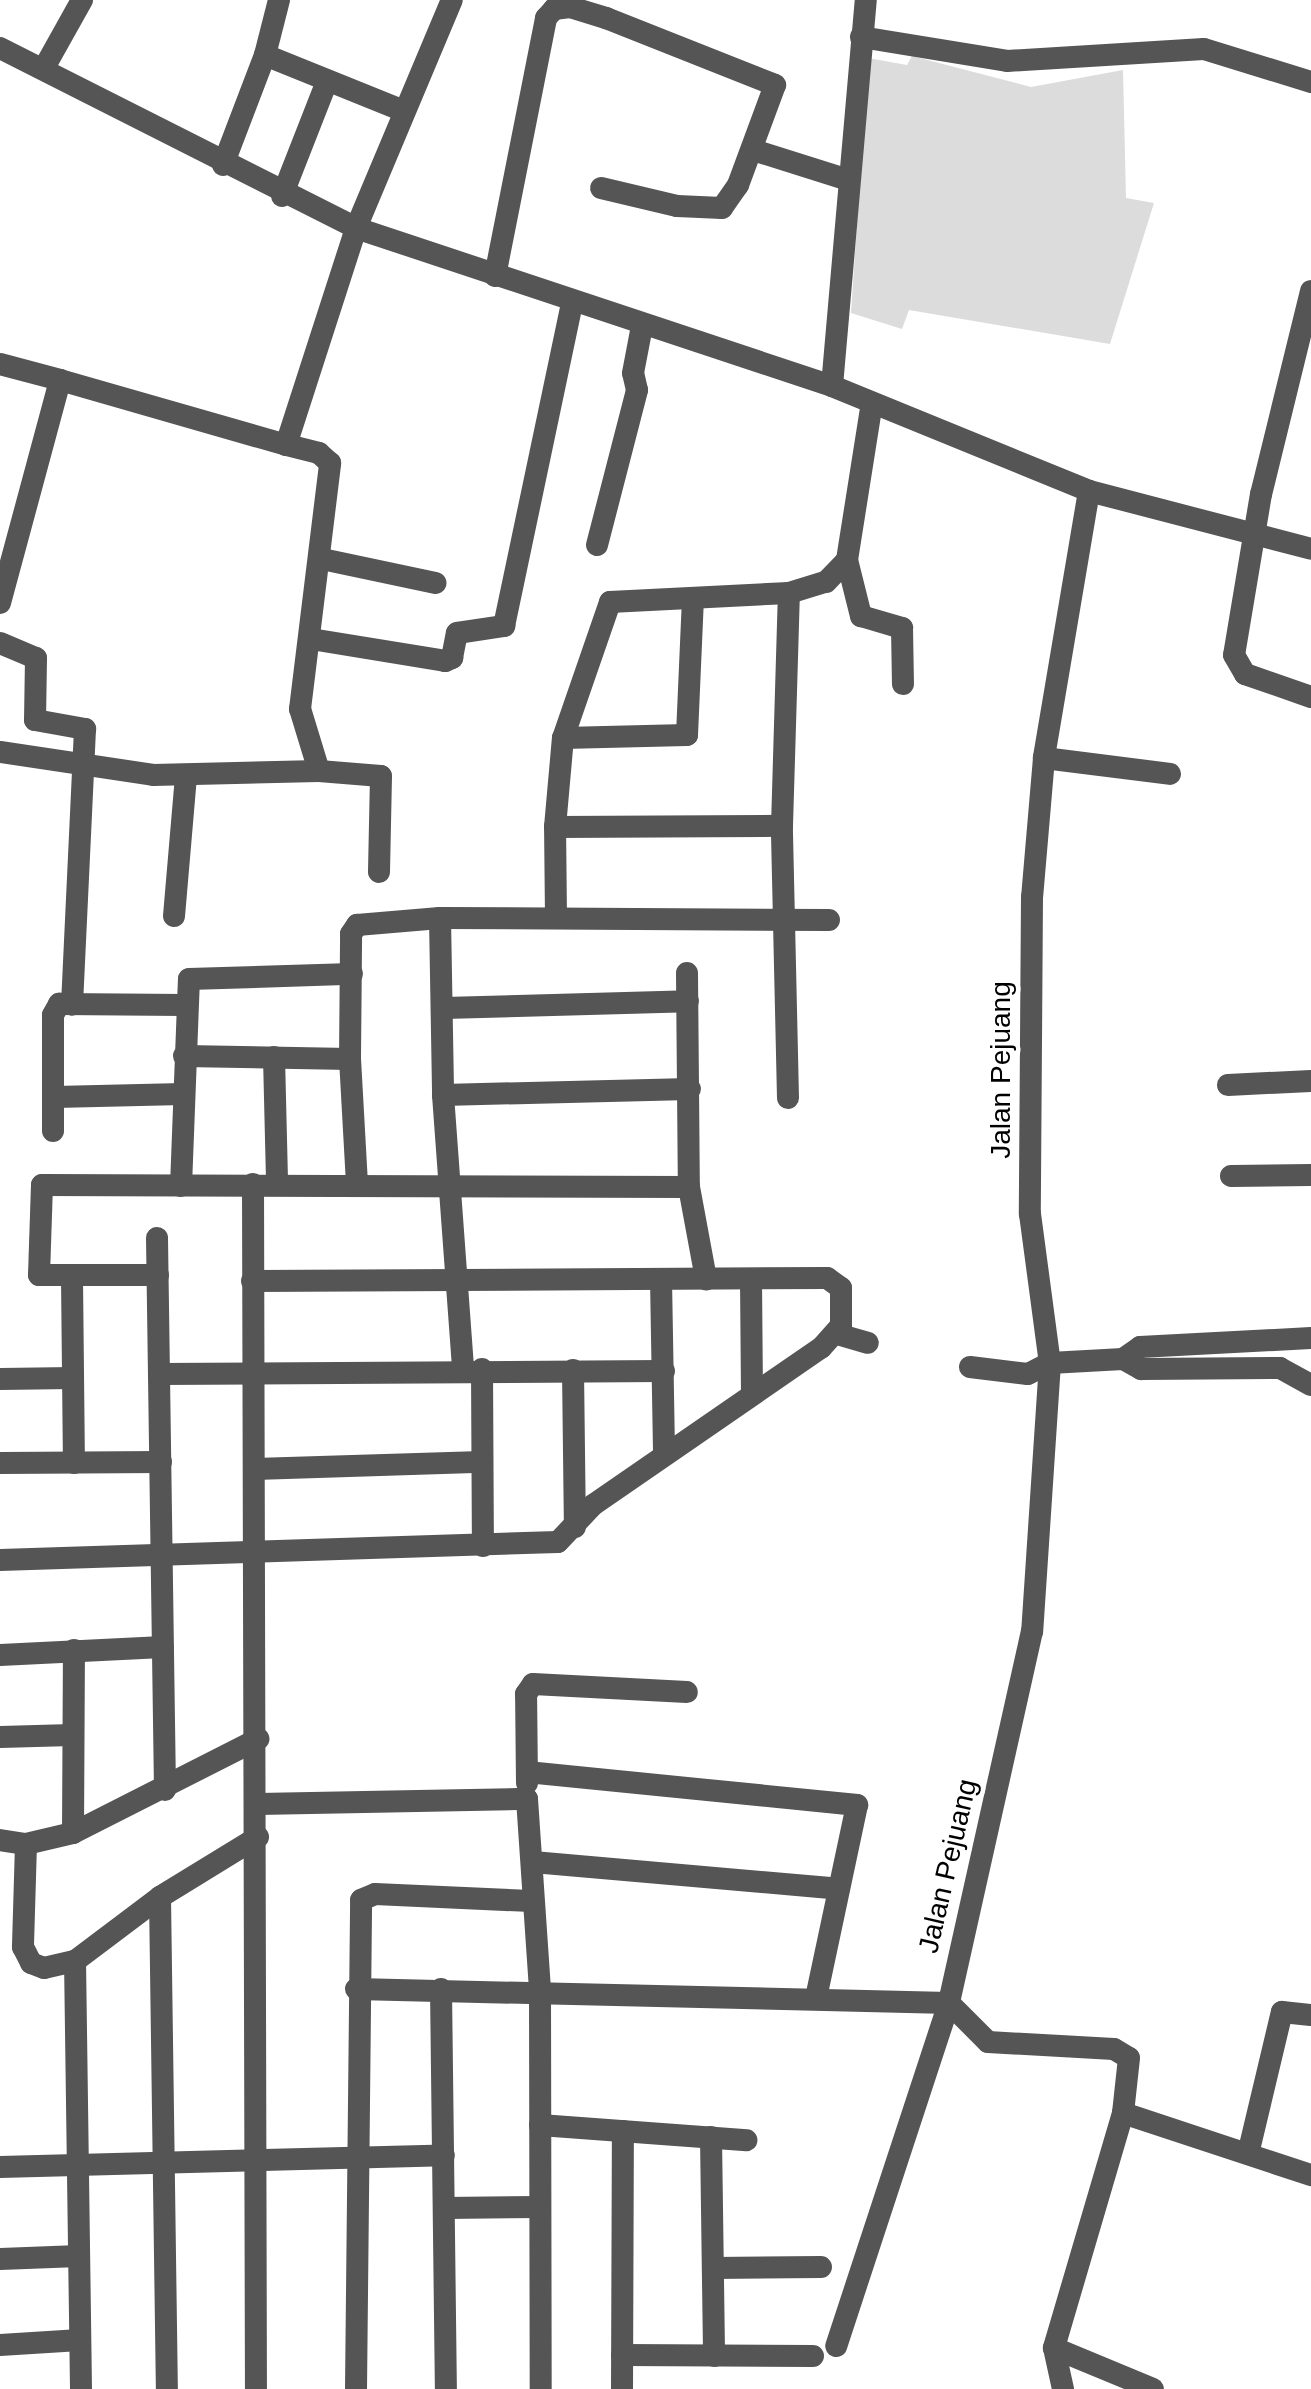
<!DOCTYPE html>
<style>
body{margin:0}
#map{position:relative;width:1311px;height:2389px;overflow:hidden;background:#fff;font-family:Arial,sans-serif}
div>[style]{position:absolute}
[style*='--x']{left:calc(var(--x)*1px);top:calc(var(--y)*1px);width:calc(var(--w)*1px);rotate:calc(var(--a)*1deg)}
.green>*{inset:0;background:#dcdcdc}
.minor>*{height:22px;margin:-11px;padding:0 11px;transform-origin:11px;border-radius:11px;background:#555}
span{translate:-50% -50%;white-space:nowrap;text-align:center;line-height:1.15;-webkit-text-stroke:9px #fff;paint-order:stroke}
.street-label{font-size:28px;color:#000}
</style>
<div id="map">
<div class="green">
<div style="clip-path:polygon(912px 56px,1031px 87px,1123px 70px,1126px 198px,1154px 203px,1110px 344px,909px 310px,902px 329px,851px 313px,868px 58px,907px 65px)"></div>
</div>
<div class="minor">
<div style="--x:279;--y:0;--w:57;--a:104.3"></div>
<div style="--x:265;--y:55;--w:147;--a:22"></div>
<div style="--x:861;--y:37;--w:148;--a:9.3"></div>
<div style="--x:1007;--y:61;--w:197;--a:-3.5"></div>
<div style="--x:1204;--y:49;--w:112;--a:17.1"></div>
<div style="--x:0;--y:48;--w:399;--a:26.8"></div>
<div style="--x:356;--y:228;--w:502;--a:18.36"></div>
<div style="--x:832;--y:386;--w:278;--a:22.2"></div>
<div style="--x:1089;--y:491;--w:271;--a:99.6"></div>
<div style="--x:1044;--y:758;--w:140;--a:94.9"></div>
<div style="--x:1032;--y:897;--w:317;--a:90.4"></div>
<div style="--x:1030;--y:1214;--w:150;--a:82.4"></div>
<div style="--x:1050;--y:1363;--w:269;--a:93.8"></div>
<div style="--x:1032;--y:1631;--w:381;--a:102.6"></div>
<div style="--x:949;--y:2003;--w:55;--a:45"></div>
<div style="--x:988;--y:2042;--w:126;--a:3.2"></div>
<div style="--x:1114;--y:2049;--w:17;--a:31"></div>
<div style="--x:1129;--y:2058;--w:55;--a:96.2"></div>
<div style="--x:1123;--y:2113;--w:245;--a:106.4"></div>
<div style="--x:1054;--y:2348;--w:42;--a:77.6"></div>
<div style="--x:44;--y:68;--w:78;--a:-60.8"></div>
<div style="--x:753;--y:150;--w:100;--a:17.5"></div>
<div style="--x:223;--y:165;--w:118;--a:-69.1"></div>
<div style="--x:282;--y:196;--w:123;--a:-68.6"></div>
<div style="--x:495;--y:276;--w:263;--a:-78.8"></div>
<div style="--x:546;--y:18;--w:12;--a:-48"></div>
<div style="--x:554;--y:9;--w:16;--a:-7"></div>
<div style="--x:570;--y:7;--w:38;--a:17"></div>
<div style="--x:606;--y:18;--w:182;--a:21.6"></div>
<div style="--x:775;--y:85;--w:107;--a:110.3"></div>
<div style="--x:738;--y:185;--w:28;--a:125"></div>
<div style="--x:722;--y:208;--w:45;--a:-177.5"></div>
<div style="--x:677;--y:206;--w:78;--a:-166.7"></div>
<div style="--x:1311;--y:291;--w:209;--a:103.8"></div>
<div style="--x:1261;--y:494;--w:163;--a:99.5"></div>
<div style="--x:1234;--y:655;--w:22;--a:60"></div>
<div style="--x:1245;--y:674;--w:70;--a:19.2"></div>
<div style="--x:0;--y:364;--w:62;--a:14.9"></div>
<div style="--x:832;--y:386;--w:387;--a:-85"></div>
<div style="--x:1089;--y:491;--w:229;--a:14.6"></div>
<div style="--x:597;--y:545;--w:160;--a:-75.5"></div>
<div style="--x:637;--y:390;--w:17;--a:-103"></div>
<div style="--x:633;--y:373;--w:48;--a:-79.2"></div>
<div style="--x:322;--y:559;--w:116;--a:11.9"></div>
<div style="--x:847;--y:560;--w:58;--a:76"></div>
<div style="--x:861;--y:616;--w:43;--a:16.3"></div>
<div style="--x:902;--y:628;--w:56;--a:89"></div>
<div style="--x:0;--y:603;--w:231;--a:-74.9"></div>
<div style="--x:60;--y:380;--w:235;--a:16"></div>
<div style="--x:286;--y:445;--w:228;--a:-72.1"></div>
<div style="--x:356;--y:228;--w:247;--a:-67.2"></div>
<div style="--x:311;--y:639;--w:136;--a:9.3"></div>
<div style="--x:445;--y:661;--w:8;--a:-23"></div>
<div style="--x:452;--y:658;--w:25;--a:-79"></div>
<div style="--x:457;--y:633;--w:48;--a:-8.5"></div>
<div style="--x:504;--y:626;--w:330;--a:-78.1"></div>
<div style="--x:0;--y:643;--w:39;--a:23"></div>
<div style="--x:36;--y:658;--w:62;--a:90.9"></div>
<div style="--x:35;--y:720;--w:51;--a:10.2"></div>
<div style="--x:85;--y:729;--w:276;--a:92.7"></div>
<div style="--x:563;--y:738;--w:124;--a:-1.4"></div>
<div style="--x:687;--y:735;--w:135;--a:-87.5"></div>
<div style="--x:0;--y:752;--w:155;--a:8.5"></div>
<div style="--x:153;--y:775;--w:166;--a:-1.4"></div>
<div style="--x:319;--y:771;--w:65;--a:-107"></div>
<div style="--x:300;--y:709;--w:248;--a:-83"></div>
<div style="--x:330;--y:463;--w:15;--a:-138"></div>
<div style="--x:319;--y:453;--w:34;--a:-166"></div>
<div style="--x:1044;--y:758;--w:127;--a:7.2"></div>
<div style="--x:319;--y:771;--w:62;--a:4.6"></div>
<div style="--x:381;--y:776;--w:96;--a:91.2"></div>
<div style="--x:555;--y:827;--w:227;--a:-0.3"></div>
<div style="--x:174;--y:916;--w:141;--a:-85.1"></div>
<div style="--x:440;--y:918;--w:177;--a:89"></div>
<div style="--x:443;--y:1095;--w:274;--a:85.8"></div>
<div style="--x:556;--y:918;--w:91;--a:-90.6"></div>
<div style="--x:555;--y:827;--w:89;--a:-84.9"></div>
<div style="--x:563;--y:738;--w:144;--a:-70.9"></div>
<div style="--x:610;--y:602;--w:179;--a:-2.9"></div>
<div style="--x:687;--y:973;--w:214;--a:89.5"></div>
<div style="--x:689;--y:1187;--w:94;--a:79.5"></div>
<div style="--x:444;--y:1008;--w:244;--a:-1.6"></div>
<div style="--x:184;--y:1056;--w:166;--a:1"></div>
<div style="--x:274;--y:1057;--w:127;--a:88.6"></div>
<div style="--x:1228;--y:1085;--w:83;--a:-2.8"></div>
<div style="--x:443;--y:1095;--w:247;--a:-1.4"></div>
<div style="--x:55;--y:1097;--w:128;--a:-1.3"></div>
<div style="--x:788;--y:1098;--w:272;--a:-91.3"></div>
<div style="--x:782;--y:826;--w:233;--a:-88.3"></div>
<div style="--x:789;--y:593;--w:39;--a:-17"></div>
<div style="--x:826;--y:582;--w:30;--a:-46"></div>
<div style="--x:847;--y:560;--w:159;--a:-81"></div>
<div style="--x:53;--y:1131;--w:116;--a:-90"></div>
<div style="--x:53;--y:1015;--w:13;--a:-61"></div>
<div style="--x:59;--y:1004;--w:125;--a:0.5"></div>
<div style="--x:1231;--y:1176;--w:80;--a:-0.7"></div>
<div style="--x:253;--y:1184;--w:1205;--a:89.86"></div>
<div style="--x:357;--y:1184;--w:125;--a:-93.2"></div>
<div style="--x:350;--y:1059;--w:125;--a:-89.5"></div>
<div style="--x:351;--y:934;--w:11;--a:-56"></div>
<div style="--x:357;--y:925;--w:83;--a:-4.8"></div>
<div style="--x:440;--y:918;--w:389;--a:0.3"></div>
<div style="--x:181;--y:1186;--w:207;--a:-87.8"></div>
<div style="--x:189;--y:979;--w:163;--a:-1.8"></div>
<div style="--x:157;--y:1238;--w:552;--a:89.17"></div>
<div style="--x:158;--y:1275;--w:119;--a:180"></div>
<div style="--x:39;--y:1275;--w:90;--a:-88.1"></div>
<div style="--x:42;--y:1185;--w:647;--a:0.18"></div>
<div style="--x:72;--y:1278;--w:185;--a:89.4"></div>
<div style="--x:661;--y:1279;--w:173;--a:89"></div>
<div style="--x:751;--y:1280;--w:111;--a:89.5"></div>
<div style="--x:837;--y:1334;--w:32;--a:16"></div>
<div style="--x:1123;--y:1359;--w:21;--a:-35"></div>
<div style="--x:1140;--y:1347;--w:171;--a:-3"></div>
<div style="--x:970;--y:1367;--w:58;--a:6.9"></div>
<div style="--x:1028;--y:1374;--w:25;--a:-27"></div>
<div style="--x:1050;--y:1363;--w:73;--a:-3.1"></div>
<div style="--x:1123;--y:1359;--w:21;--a:29"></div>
<div style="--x:1141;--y:1369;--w:139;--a:-0.4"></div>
<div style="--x:1280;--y:1368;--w:35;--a:29"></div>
<div style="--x:482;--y:1369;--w:177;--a:89.7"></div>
<div style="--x:573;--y:1370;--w:157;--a:89.3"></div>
<div style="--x:159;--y:1374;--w:505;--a:-0.34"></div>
<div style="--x:0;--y:1379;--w:73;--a:-0.8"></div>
<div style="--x:0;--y:1463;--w:161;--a:-0.4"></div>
<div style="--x:255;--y:1469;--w:227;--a:-1.8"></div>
<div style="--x:0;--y:1560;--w:558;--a:-1.85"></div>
<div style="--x:558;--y:1542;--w:51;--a:-46.6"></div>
<div style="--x:593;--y:1505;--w:277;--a:-34.6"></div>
<div style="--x:821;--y:1348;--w:30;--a:-48"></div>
<div style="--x:841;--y:1326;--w:38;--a:-90"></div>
<div style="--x:841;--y:1288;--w:17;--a:-144"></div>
<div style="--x:827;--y:1278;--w:575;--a:179.7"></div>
<div style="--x:0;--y:1655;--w:163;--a:-2.8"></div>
<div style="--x:0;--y:1737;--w:72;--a:-1.6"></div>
<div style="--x:527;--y:1772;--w:332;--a:5.7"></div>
<div style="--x:857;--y:1805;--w:197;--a:102"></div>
<div style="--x:527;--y:1783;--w:89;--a:-90.6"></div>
<div style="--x:526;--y:1694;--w:12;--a:-55"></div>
<div style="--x:533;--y:1684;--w:154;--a:3"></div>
<div style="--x:258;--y:1804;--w:269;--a:-1.1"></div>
<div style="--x:527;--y:1799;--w:190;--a:86.1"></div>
<div style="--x:540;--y:1989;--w:400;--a:89.9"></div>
<div style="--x:73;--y:1833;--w:183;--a:-89.7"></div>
<div style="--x:0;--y:1840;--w:26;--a:9"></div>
<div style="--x:26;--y:1844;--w:48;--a:-13.2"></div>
<div style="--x:73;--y:1833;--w:208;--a:-26.9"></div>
<div style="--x:26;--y:1844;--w:103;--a:91.7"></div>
<div style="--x:23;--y:1947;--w:18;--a:63"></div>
<div style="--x:31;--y:1963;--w:14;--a:21"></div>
<div style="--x:44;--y:1968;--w:32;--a:-13"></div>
<div style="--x:533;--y:1862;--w:307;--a:5"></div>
<div style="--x:160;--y:1897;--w:492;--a:89.2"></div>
<div style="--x:356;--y:1989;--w:593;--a:1.35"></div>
<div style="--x:949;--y:2003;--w:361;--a:108.2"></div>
<div style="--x:441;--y:1989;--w:400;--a:89.3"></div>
<div style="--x:1123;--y:2113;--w:198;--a:18.3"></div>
<div style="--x:540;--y:2125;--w:207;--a:4.2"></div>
<div style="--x:711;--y:2137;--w:219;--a:89.2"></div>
<div style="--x:1249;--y:2150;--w:142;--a:-76.6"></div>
<div style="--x:1282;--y:2012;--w:29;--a:6"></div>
<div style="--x:0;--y:2167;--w:444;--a:-1.5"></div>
<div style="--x:445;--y:2208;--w:95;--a:-0.6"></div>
<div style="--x:0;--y:2259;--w:79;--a:-2.2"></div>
<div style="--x:713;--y:2268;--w:108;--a:-0.5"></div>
<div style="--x:0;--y:2345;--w:80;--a:-3.6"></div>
<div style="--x:1054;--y:2348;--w:107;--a:22.5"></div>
<div style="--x:622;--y:2355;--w:191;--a:0.3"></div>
<div style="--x:81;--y:2389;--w:428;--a:-90.8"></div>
<div style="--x:75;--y:1961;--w:106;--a:-37"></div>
<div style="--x:160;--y:1897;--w:115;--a:-31.5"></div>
<div style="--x:356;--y:2389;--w:489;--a:-89.4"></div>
<div style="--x:361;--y:1900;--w:15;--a:-23"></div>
<div style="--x:375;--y:1894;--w:156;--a:2.6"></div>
<div style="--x:622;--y:2389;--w:258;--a:-89.8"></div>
</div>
<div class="street-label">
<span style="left:1001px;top:1070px;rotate:-90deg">Jalan Pejuang</span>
<span style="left:948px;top:1866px;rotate:-77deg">Jalan Pejuang</span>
</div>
</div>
